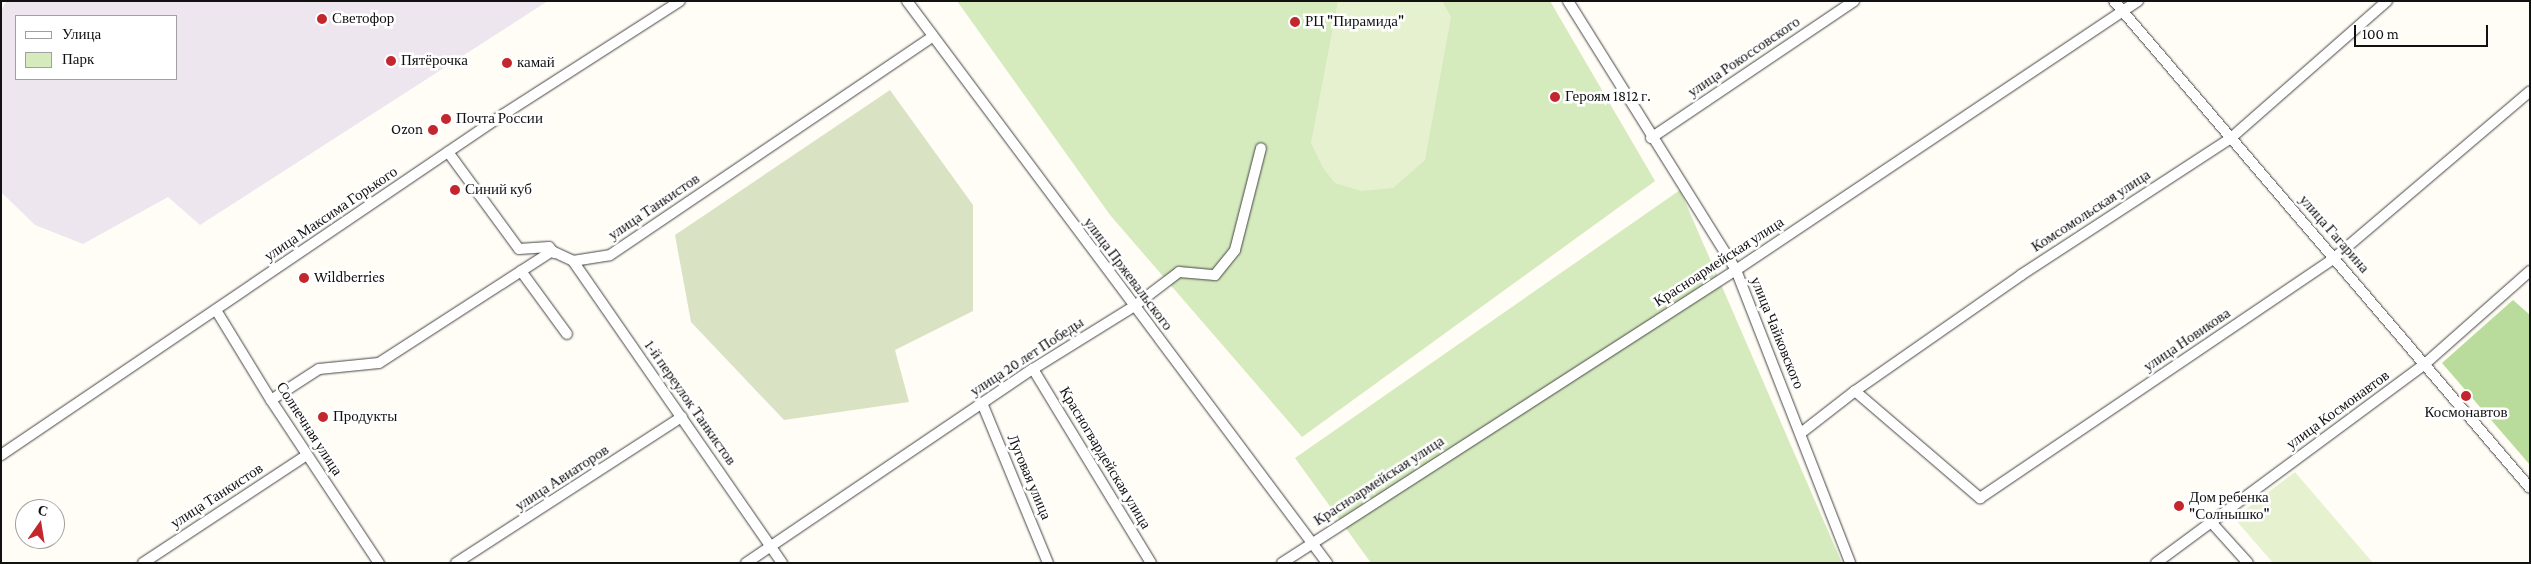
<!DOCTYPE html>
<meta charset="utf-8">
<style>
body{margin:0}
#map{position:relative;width:2531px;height:564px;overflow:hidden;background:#fffdf5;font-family:"Crimson Pro",serif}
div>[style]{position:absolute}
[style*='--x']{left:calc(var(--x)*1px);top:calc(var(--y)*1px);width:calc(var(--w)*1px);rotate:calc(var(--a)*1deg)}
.industrial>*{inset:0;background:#eee6ef}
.green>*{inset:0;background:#d5ebbd}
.forest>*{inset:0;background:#b9dc9c}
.cemetery>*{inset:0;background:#d9e3c4}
.pitch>*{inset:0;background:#e6f2cf}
.roads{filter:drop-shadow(0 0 1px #444) drop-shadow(0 0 1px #444)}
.minor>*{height:10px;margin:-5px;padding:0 5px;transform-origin:5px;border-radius:5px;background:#fff}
.dots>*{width:14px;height:14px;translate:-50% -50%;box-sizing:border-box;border:2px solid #fff;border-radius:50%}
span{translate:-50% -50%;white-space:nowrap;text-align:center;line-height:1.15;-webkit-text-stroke:5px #fff;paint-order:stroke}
.poi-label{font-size:15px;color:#111}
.left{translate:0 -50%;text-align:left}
.right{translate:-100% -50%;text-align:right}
.street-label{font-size:15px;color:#111}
.frame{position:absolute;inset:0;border:2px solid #111;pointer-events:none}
.legend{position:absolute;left:15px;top:15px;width:162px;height:65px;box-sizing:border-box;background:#fff;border:1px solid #a0a0a0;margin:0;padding:6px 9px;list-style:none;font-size:15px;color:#111}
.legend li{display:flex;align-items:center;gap:10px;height:25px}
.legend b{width:25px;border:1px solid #a0a0a0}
.north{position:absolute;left:15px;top:499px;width:50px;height:50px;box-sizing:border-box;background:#fff;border:1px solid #a0a0a0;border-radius:50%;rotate:13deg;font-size:14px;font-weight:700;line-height:20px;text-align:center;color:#111}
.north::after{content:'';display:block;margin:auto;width:18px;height:22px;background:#c4262e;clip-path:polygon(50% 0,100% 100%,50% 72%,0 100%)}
.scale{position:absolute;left:2354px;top:25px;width:134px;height:22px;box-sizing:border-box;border:2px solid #111;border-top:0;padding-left:6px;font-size:15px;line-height:18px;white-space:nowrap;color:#111;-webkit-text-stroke:4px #fff;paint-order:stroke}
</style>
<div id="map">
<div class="industrial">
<div style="clip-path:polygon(evenodd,7px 1px,548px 1px,200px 225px,168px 197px,83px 244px,35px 225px,1px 192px,1px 10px,7px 1px,16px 16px,176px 16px,176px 79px,16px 79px,16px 16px)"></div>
</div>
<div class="green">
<div style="clip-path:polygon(957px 1px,1550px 1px,1655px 181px,1302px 437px,1110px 215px)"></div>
<div style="clip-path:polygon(1680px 190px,1842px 563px,1371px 563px,1295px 458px)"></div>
</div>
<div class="forest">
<div style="clip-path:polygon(2513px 300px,2530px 315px,2530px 465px,2442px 363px)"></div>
</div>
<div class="cemetery">
<div style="clip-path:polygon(890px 90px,973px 205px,973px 311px,895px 350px,909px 402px,784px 420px,691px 322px,675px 235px)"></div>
</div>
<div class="pitch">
<div style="clip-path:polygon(1338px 1px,1442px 1px,1451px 17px,1425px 160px,1393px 188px,1361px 191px,1335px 183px,1323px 168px,1311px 143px)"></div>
<div style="clip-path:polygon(2295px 472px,2373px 563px,2273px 563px,2234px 518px)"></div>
</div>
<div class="roads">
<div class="minor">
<div style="--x:907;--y:1;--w:702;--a:53.23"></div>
<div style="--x:1568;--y:1;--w:317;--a:58"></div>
<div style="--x:1736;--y:270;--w:314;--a:68.7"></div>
<div style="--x:2114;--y:1;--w:640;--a:49.5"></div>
<div style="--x:1651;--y:138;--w:245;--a:-34"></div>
<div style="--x:448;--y:152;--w:120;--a:53.8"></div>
<div style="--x:519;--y:249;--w:30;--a:-4"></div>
<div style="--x:549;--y:247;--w:8;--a:50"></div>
<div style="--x:573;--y:261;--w:367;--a:55.3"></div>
<div style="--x:521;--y:271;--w:78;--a:53.9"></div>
<div style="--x:216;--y:310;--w:105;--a:58.6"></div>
<div style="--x:271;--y:400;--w:196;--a:56.5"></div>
<div style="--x:1033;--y:369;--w:227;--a:58.7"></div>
<div style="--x:1855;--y:391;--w:165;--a:40.6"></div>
<div style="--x:1980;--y:498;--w:428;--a:-34.1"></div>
<div style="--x:2334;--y:258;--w:257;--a:-40.4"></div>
<div style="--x:271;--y:400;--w:57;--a:-32.9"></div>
<div style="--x:319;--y:369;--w:60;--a:-5.7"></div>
<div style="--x:379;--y:363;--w:206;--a:-32.9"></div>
<div style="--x:552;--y:251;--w:23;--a:25"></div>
<div style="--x:573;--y:261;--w:37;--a:-9"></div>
<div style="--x:610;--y:255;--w:390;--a:-34.1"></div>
<div style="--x:982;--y:403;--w:173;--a:67.6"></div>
<div style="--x:1801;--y:433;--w:68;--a:-37.9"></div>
<div style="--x:1855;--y:391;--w:203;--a:-34.9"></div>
<div style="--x:2021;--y:275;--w:251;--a:-33.1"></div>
<div style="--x:2231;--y:138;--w:208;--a:-41.3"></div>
<div style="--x:1;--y:455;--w:608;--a:-34.13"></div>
<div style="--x:504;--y:114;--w:209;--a:-32.7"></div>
<div style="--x:2211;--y:522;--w:55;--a:47.9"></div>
<div style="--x:143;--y:563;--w:196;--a:-33.4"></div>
<div style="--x:456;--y:563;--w:269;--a:-32.9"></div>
<div style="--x:746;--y:563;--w:346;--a:-34.1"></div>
<div style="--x:1033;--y:369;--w:118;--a:-31.8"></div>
<div style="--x:1133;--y:307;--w:58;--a:-37.3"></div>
<div style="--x:1179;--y:272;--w:36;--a:5"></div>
<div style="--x:1215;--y:275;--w:32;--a:-51"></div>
<div style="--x:1235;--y:250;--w:105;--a:-75.7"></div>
<div style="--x:1282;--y:563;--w:540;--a:-32.84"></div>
<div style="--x:1736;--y:270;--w:484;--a:-33.8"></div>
<div style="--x:2156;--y:563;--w:336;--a:-36.5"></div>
<div style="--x:2426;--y:363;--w:139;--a:-41.5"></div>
</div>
</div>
<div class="dots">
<div style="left:322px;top:19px;background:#c4262e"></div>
<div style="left:1295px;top:22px;background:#c4262e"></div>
<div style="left:391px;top:61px;background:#c4262e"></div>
<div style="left:507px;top:63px;background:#c4262e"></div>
<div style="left:1555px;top:97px;background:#c4262e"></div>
<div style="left:446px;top:119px;background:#c4262e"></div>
<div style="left:433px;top:130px;background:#c4262e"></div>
<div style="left:455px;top:190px;background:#c4262e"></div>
<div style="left:304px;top:278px;background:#c4262e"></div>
<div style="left:2466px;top:396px;background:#c4262e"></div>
<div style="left:323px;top:417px;background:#c4262e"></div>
<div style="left:2179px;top:506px;background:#c4262e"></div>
</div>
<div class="poi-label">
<span class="left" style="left:332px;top:19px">Светофор</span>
<span class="left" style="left:1305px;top:22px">РЦ "Пирамида"</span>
<span class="left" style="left:401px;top:61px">Пятёрочка</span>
<span class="left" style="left:517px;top:63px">камай</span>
<span class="left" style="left:1565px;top:97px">Героям 1812 г.</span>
<span class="left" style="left:456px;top:119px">Почта России</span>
<span class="right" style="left:423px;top:130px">Ozon</span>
<span class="left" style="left:465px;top:190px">Синий куб</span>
<span class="left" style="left:314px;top:278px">Wildberries</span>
<span style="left:2466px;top:413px">Космонавтов</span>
<span class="left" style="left:333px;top:417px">Продукты</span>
<span class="left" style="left:2189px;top:506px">Дом ребенка<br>"Солнышко"</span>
</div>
<div class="street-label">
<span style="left:1744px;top:57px;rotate:-34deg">улица Рокоссовского</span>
<span style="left:654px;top:207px;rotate:-34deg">улица Танкистов</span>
<span style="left:2091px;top:211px;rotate:-33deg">Комсомольская улица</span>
<span style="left:331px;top:214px;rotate:-34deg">улица Максима Горького</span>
<span style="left:2334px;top:234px;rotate:49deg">улица Гагарина</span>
<span style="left:1719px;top:262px;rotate:-33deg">Красноармейская улица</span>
<span style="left:1128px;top:274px;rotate:53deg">улица Пржевальского</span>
<span style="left:1777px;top:333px;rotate:68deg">улица Чайковского</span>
<span style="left:2187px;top:340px;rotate:-34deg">улица Новикова</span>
<span style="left:1027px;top:357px;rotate:-33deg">улица 20 лет Победы</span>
<span style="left:690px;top:403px;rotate:55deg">1-й переулок Танкистов</span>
<span style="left:2338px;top:410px;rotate:-36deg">улица Космонавтов</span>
<span style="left:309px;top:429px;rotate:57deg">Солнечная улица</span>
<span style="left:1105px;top:458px;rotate:59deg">Красногвардейская улица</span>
<span style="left:1029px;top:477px;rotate:67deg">Луговая улица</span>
<span style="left:562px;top:478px;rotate:-33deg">улица Авиаторов</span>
<span style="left:1379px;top:481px;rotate:-33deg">Красноармейская улица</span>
<span style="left:217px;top:496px;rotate:-33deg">улица Танкистов</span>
</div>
<div class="frame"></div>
<ul class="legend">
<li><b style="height:6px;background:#fff"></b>Улица</li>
<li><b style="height:14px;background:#d5ebbd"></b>Парк</li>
</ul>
<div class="north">С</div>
<div class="scale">100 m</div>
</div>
